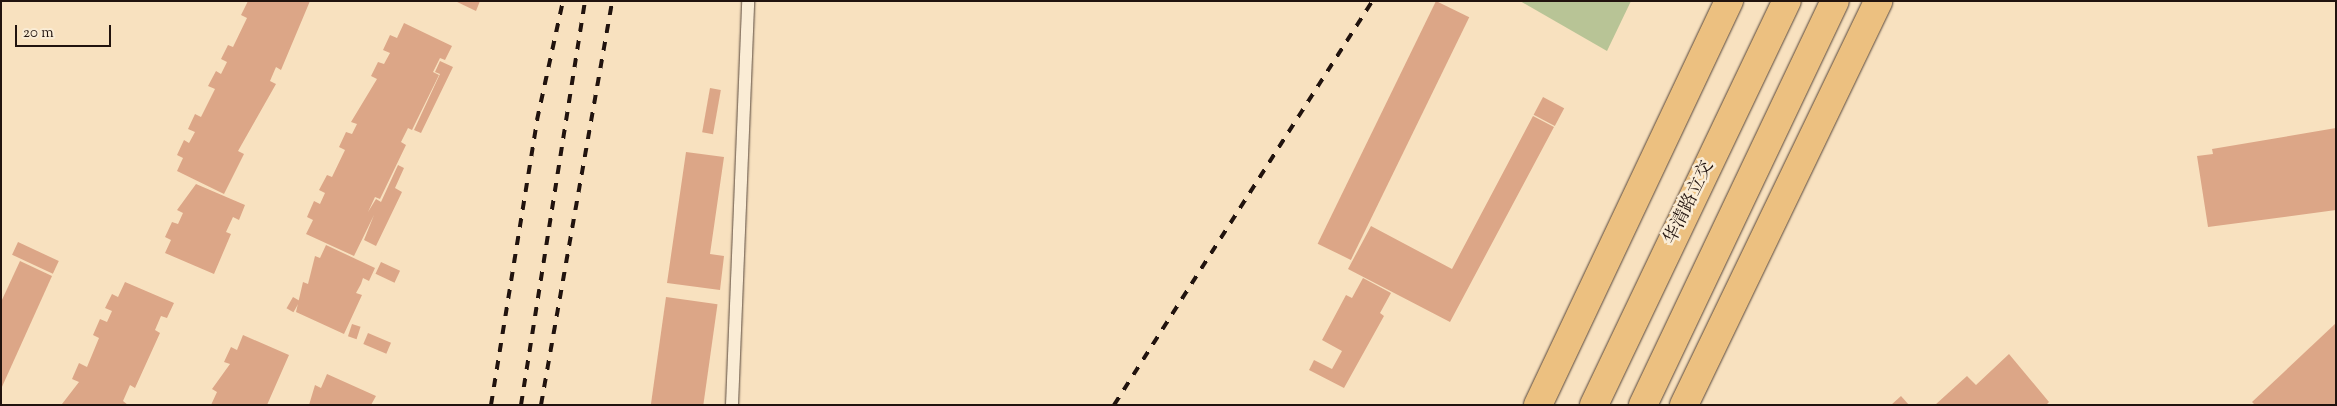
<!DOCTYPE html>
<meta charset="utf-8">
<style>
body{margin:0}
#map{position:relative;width:2337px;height:406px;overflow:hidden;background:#f8e1bf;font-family:"Sorts Mill Goudy","Noto Serif SC",serif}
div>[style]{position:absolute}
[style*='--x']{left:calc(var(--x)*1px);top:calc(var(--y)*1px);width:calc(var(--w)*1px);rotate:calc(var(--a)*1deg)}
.green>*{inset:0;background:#b8c496}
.building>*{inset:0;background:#dca687;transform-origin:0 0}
.roads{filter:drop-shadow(0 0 1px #57463a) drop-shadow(0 0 1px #57463a)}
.service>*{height:12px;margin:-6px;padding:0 6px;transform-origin:6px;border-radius:6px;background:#faecd5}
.primary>*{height:28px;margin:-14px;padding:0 14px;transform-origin:14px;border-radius:14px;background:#ecc080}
.rail>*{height:4px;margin-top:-2px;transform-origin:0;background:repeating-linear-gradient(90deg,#21130e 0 9px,transparent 0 18px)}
span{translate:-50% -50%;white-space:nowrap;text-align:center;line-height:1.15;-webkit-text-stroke:5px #faecd5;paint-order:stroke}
.street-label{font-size:18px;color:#21130e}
.frame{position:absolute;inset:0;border:2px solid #21130e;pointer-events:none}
.scale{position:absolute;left:15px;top:25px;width:96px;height:22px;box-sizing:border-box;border:2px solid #21130e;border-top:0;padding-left:6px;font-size:15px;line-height:18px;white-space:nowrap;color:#21130e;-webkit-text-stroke:4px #faecd5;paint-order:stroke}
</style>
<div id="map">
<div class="green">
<div style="clip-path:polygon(1520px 1px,1631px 1px,1607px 51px)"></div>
</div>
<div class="building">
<div style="clip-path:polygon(248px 1px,310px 1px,281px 70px,276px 67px,270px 81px,276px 84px,238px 151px,244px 154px,224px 194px,177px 171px,183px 158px,177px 155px,184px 140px,189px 143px,195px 132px,188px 129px,195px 114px,201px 117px,215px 89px,208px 86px,216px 71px,221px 74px,227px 62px,221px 59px,228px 45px,233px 47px,247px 18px,241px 15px)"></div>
<div style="clip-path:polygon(455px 1px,480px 1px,476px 11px)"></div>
<div style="left:1436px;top:1px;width:37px;height:270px;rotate:26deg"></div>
<div style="clip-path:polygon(404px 23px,452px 46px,445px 60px,440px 58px,433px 72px,439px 75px,412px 130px,408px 128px,401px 142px,406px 145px,380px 199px,375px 197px,368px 212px,376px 199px,381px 202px,398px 165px,404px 168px,395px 188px,402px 192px,376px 246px,364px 240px,374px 215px,354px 256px,306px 234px,313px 220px,307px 217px,314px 201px,320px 204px,325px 193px,319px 190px,327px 175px,332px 177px,345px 150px,339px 147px,346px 132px,352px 134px,357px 124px,351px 122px,377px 79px,371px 76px,378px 62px,384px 64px,390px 53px,383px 50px,390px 35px,397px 38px)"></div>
<div style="clip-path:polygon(440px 61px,453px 67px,421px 133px,414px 130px,440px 74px,435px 72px)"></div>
<div style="left:710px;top:88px;width:11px;height:45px;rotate:10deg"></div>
<div style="left:1543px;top:97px;width:24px;height:20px;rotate:28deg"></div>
<div style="clip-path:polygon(1533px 116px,1554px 127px,1450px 322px,1348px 269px,1371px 226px,1452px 269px)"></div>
<div style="clip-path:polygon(2336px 128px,2336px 210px,2208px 227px,2197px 156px,2213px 154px,2212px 149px)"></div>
<div style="clip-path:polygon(686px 152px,724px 157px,710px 254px,724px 256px,720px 290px,667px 283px)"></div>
<div style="clip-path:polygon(196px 184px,245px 205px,239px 220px,233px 217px,226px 232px,231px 234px,214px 274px,165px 253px,171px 240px,165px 237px,172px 222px,178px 224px,183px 213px,177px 210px)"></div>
<div style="left:18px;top:242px;width:45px;height:14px;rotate:25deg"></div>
<div style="clip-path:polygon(326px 245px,375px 268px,369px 281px,363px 278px,361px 284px,356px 293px,362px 295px,344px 334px,296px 312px,303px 282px,308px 284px,315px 256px,320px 258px)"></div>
<div style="clip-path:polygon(20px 261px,52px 276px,1px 389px,1px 302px)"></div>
<div style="left:381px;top:262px;width:21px;height:13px;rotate:25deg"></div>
<div style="clip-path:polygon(1363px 278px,1391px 293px,1380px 313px,1384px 316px,1344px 388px,1309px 370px,1314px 360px,1332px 369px,1342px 351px,1322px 340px,1346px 295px,1352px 298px)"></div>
<div style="clip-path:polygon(125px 282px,174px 303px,167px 318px,161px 316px,155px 330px,160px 333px,135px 388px,130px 385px,123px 401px,128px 405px,62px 404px,79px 382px,72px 379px,79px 363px,87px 367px,99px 338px,93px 335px,100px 319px,107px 322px,112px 311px,105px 308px,112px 294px,118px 297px)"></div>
<div style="left:293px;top:297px;width:8px;height:13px;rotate:30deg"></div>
<div style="left:666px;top:297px;width:52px;height:109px;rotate:8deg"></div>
<div style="clip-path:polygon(2336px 323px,2336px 405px,2255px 405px,2252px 402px)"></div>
<div style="left:352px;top:324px;width:9px;height:13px;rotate:18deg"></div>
<div style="left:368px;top:333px;width:25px;height:12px;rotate:23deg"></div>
<div style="clip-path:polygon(243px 335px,289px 355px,267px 405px,211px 405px,217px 392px,212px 389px,230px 364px,224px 362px,231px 347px,237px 350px)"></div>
<div style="clip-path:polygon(2009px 354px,2049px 402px,2046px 405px,1935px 405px,1967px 376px,1976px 385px)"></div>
<div style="clip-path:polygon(327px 374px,376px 396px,371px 405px,309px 405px,315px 385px,321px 388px)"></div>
<div style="clip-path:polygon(1901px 396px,1909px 405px,1891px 405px)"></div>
</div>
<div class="roads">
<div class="service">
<div style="--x:732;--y:405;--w:404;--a:-87.7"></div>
</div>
<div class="primary">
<div style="--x:1538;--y:405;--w:447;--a:-64.7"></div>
<div style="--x:1594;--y:405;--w:448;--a:-64.5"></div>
<div style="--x:1643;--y:405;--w:447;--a:-64.6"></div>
<div style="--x:1684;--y:405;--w:448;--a:-64.3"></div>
</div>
</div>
<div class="rail">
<div style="--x:491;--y:405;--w:289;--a:-80.8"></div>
<div style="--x:537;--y:120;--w:122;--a:-77.7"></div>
<div style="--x:521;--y:405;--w:409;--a:-81"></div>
<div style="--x:541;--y:405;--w:410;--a:-80"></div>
<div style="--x:1114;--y:405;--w:479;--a:-57.4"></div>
</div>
<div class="street-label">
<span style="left:1690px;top:203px;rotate:-64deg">华清路立交</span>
</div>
<div class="frame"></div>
<div class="scale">20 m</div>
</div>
